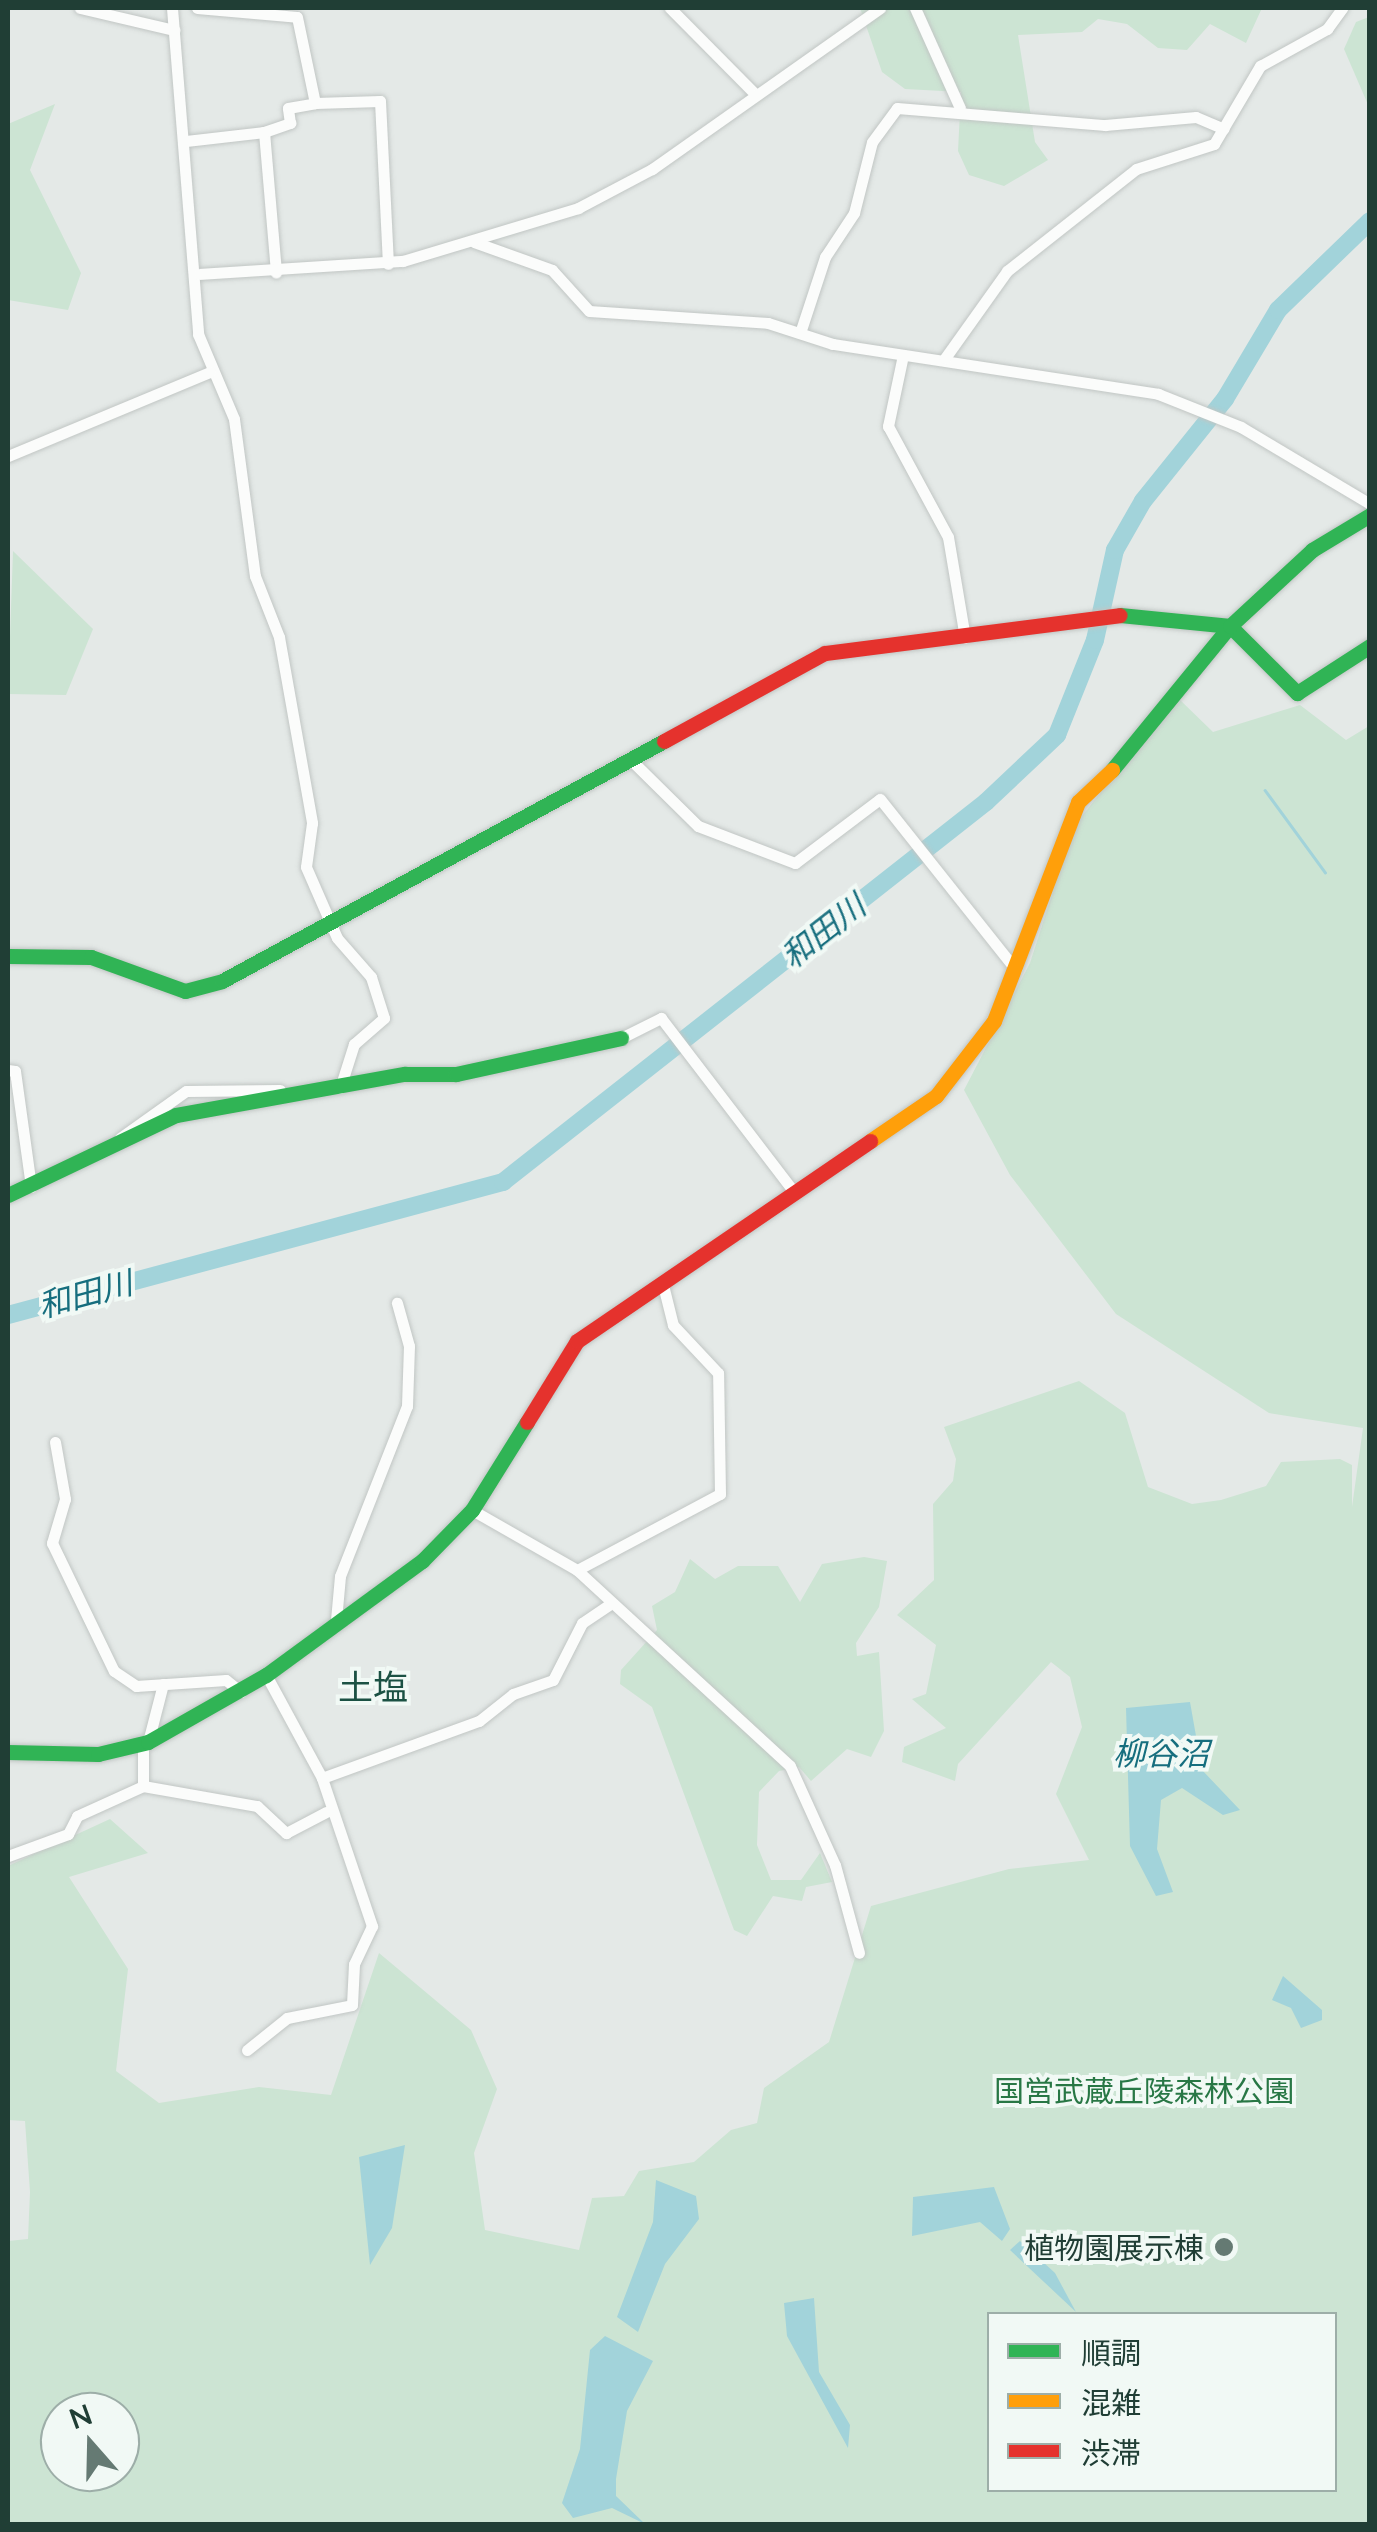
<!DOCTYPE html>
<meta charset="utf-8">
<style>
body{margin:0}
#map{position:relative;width:1377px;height:2532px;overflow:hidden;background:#e4e9e7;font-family:Lato,"Noto Sans JP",sans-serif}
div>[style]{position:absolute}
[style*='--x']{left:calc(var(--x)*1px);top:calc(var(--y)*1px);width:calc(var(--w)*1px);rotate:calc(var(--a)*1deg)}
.green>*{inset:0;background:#cce4d3}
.water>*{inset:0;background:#a2d3da}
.stream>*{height:2.5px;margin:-1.25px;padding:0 1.25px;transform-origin:1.25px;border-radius:1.25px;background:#a2d3da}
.river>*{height:18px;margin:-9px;padding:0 9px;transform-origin:9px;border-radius:9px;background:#a2d3da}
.roads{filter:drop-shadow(0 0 2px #c1c6c4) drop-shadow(0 0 2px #c1c6c4)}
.street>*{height:11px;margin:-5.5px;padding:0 5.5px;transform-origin:5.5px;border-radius:5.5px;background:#fbfcfb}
.fast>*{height:15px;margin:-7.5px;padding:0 7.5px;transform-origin:7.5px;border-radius:7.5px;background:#30b455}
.slow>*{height:15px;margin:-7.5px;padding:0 7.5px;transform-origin:7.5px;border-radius:7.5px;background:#ff9f0a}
.jam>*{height:15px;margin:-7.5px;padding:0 7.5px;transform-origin:7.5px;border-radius:7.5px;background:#e5322d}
.dots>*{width:28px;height:28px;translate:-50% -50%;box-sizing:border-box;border:5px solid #f1f9f5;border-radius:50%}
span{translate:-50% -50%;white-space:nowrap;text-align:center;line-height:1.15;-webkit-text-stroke:8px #f1f9f5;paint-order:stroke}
.park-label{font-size:30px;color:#287745}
.poi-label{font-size:30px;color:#203e35}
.right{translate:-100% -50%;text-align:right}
.water-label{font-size:32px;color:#166e7e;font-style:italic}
.quarter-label{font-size:35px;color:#1b5143}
.frame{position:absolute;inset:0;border:10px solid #203e35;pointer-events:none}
.legend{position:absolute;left:987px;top:2312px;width:350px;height:180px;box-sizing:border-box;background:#f1f9f5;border:2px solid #9daea8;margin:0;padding:12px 18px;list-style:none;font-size:30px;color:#203e35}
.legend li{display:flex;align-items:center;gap:20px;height:50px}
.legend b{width:50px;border:2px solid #9daea8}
.north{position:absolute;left:40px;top:2392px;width:100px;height:100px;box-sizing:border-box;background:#f1f9f5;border:2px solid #9daea8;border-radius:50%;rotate:340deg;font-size:28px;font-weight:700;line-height:40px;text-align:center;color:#203e35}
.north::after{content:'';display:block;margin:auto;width:35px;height:45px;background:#657a73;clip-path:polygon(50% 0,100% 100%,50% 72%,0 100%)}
</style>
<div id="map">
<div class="green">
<div style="clip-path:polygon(860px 8px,1262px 8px,1246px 43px,1210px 24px,1187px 50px,1158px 48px,1127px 24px,1098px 19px,1082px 32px,1018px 35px,1035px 142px,1048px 160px,1004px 186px,969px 175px,958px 151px,961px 92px,905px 89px,882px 72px)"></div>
<div style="clip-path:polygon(1369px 17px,1370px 17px,1369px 107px,1344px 49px,1356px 22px)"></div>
<div style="clip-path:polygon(55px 104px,30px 170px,81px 273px,68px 310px,8px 300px,8px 124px)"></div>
<div style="clip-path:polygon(13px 551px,93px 629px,66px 695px,8px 694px)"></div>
<div style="clip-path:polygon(evenodd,1177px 697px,1213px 732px,1300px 705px,1346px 740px,1369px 726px,1369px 2524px,8px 2524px,8px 2241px,28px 2239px,30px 2192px,25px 2121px,8px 2120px,8px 1866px,110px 1819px,148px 1853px,69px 1877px,128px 1969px,116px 2071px,159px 2103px,259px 2087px,331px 2095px,379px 1953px,471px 2030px,497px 2089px,474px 2153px,485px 2230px,579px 2250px,592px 2198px,624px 2196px,639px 2171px,694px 2162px,731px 2130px,757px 2123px,764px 2088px,829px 2042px,871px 1906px,1009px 1869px,1089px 1860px,1056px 1794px,1082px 1727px,1070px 1677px,1051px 1662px,958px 1764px,955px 1781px,902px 1762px,904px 1747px,946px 1728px,912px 1699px,926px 1694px,936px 1645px,897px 1615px,934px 1580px,933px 1504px,953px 1481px,956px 1459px,944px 1427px,1079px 1381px,1125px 1413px,1148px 1487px,1192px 1504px,1221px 1500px,1266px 1486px,1281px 1462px,1340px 1459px,1352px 1465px,1352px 1507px,1363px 1428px,1269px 1413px,1116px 1314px,1010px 1175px,964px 1090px,1030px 963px,1074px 826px,1177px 697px,989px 2314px,1334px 2314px,1334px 2490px,989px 2490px,989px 2314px,1177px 697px,60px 2412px,120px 2412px,120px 2472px,60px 2472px,60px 2412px)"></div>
<div style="clip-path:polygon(864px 1557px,887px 1561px,879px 1607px,856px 1643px,857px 1656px,879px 1652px,884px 1731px,871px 1757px,847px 1749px,811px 1781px,799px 1767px,779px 1771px,759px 1792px,757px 1845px,771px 1880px,801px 1880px,820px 1853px,832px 1882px,806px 1887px,802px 1901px,773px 1896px,747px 1936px,734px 1930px,652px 1707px,620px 1684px,621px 1670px,657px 1630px,652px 1606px,675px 1592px,690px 1559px,715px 1579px,738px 1566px,778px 1566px,800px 1602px,822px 1564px)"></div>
</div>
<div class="water">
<div style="clip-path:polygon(1190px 1702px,1202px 1770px,1240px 1810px,1223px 1815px,1182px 1788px,1161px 1800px,1157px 1849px,1173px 1892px,1156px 1896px,1130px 1846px,1126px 1708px)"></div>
<div style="clip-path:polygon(1283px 1976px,1322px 2010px,1322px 2020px,1301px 2028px,1291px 2008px,1272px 2000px)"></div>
<div style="clip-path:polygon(405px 2145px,392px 2228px,370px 2265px,359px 2157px)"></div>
<div style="clip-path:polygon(656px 2180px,696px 2196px,699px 2219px,665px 2264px,638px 2332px,617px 2317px,653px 2222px)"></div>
<div style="clip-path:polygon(994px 2187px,1010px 2229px,1002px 2241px,980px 2222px,912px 2236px,913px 2197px)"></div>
<div style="clip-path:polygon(1020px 2241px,1055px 2273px,1076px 2312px,1010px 2250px)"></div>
<div style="clip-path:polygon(814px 2298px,819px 2372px,850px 2425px,848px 2448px,787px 2336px,784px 2303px)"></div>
<div style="clip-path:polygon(605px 2336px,653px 2361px,627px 2411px,616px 2479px,616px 2496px,645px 2524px,612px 2508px,573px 2518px,562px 2503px,580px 2449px,590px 2350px)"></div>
</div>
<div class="stream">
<div style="--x:1265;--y:790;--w:102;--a:53.8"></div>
</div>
<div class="river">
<div style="--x:8;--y:1315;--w:513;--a:-15.04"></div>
<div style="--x:503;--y:1182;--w:615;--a:-38.19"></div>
<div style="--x:986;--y:802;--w:98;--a:-43.3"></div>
<div style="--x:1057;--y:735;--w:102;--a:-68.2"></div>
<div style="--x:1095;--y:640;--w:92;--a:-77.5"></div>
<div style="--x:1115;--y:550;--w:56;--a:-60.3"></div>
<div style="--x:1143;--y:501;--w:131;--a:-51.2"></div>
<div style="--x:1225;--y:399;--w:104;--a:-59.2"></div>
<div style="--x:1278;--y:310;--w:128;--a:-44.1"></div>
</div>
<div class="roads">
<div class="street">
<div style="--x:80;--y:8;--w:97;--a:13.2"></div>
<div style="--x:172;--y:8;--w:327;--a:85.4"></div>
<div style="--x:198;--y:334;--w:92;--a:67"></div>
<div style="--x:234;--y:419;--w:158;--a:82.4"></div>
<div style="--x:255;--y:576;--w:66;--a:68.5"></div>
<div style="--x:279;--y:637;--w:189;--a:79.9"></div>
<div style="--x:312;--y:823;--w:44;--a:97.8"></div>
<div style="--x:306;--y:867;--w:77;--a:66.4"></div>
<div style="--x:337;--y:938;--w:52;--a:48.9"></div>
<div style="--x:371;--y:977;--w:43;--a:72.4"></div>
<div style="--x:384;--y:1018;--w:40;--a:139"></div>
<div style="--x:354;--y:1044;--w:46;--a:107.7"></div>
<div style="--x:197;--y:8;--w:100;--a:5.1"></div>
<div style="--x:297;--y:17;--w:88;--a:78.2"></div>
<div style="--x:315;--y:103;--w:65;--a:-1.8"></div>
<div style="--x:380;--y:101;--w:163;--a:87.2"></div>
<div style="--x:670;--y:8;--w:122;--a:45.3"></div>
<div style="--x:915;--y:8;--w:110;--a:65.8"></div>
<div style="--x:264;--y:132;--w:141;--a:85.1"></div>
<div style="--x:186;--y:141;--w:79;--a:-6.6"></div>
<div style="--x:264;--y:132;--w:28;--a:-19"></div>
<div style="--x:290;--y:123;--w:15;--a:-98"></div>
<div style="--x:288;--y:108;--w:27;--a:-10"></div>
<div style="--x:474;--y:242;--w:83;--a:19.7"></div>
<div style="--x:552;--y:270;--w:55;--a:47.9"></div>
<div style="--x:589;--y:311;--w:179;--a:3.8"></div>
<div style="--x:768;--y:323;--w:68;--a:17.9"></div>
<div style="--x:833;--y:344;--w:329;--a:8.7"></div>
<div style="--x:1158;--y:394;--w:89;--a:21.7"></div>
<div style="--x:1241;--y:427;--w:150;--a:30.8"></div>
<div style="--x:200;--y:274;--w:203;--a:-3.7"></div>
<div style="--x:403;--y:261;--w:183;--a:-16.8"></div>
<div style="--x:578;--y:208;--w:84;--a:-27.8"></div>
<div style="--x:652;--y:169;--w:279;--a:-35.2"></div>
<div style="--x:800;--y:333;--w:80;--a:-71.8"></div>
<div style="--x:825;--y:257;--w:53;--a:-56.6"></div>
<div style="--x:854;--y:213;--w:73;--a:-75.8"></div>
<div style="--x:872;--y:142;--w:42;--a:-53.7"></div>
<div style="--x:897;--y:108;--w:209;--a:4.7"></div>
<div style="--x:1105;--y:125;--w:91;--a:-5"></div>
<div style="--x:1196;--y:117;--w:30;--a:23"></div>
<div style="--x:903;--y:355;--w:73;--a:101.9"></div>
<div style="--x:888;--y:426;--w:126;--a:61.6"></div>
<div style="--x:948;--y:537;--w:102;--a:80.4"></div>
<div style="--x:945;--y:358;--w:107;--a:-54.5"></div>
<div style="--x:1007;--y:271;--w:164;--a:-38.3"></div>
<div style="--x:1136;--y:169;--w:82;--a:-17.8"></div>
<div style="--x:1214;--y:144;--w:91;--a:-59.5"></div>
<div style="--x:1260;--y:66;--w:77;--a:-28.9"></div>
<div style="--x:1327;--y:29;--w:26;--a:-54"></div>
<div style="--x:8;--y:456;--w:219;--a:-22.6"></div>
<div style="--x:631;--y:760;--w:94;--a:44.6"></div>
<div style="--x:698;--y:826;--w:104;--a:20.9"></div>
<div style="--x:795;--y:863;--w:106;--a:-37"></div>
<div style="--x:880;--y:799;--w:218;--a:51.5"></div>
<div style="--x:621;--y:1038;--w:45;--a:-26.6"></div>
<div style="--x:661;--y:1018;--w:220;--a:52.6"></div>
<div style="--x:8;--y:1070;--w:7;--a:8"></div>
<div style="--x:15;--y:1071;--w:117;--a:82.1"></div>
<div style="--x:120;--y:1138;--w:81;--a:-35.5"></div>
<div style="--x:186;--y:1091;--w:94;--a:-0.6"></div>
<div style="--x:55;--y:1442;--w:58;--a:80"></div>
<div style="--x:65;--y:1499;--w:46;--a:106.5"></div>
<div style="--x:52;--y:1543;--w:142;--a:64.2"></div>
<div style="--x:114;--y:1671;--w:27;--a:34"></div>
<div style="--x:136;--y:1686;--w:90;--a:-3.8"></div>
<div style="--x:226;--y:1680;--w:19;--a:39"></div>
<div style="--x:472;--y:1510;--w:121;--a:29.7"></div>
<div style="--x:577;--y:1570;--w:289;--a:42.6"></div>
<div style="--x:790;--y:1766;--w:109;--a:65.6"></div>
<div style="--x:835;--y:1865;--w:91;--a:74.7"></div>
<div style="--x:577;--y:1570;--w:162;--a:-28"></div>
<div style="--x:720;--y:1494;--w:121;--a:-90.9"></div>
<div style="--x:718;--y:1373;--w:66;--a:-133.2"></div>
<div style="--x:673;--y:1325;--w:45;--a:-104"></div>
<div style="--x:336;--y:1620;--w:44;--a:-84.8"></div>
<div style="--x:340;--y:1576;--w:183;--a:-68.5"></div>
<div style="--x:407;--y:1406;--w:60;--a:-88.1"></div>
<div style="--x:409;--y:1346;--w:45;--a:-105.6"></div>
<div style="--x:148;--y:1742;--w:60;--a:-75.5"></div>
<div style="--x:143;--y:1744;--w:42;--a:90"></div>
<div style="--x:322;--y:1778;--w:167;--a:-20"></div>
<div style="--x:479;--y:1721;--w:43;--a:-38.5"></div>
<div style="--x:513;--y:1694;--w:42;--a:-19.3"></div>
<div style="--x:553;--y:1680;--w:64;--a:-63"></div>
<div style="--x:582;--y:1623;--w:32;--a:-34"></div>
<div style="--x:8;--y:1856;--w:64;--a:-20.1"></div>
<div style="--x:68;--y:1834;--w:20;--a:-63"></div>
<div style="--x:77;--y:1816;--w:72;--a:-24.4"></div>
<div style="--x:143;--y:1786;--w:116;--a:10"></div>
<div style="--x:257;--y:1806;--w:40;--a:43"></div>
<div style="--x:286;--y:1833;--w:45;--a:-27.7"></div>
<div style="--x:247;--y:2050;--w:51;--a:-38.7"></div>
<div style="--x:287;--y:2018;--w:66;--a:-11.3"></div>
<div style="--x:352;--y:2005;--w:41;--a:-87.2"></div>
<div style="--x:354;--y:1964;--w:42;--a:-64.7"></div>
<div style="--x:372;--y:1926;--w:156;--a:-108.7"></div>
<div style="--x:322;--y:1778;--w:117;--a:-118.5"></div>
</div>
<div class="fast">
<div style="--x:1120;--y:615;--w:111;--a:5.7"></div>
<div style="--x:1230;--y:626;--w:95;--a:45"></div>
<div style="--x:1297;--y:693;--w:87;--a:-32.8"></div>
<div style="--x:1112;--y:770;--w:186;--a:-50.7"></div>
<div style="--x:1230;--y:626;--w:112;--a:-42.8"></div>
<div style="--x:1312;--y:550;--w:68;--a:-31.1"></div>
<div style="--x:8;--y:956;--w:83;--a:0.7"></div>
<div style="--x:91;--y:957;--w:100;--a:19.9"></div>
<div style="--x:185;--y:991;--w:38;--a:-15"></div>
<div style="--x:222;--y:981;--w:503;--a:-28.5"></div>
<div style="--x:8;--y:1195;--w:186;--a:-25.5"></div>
<div style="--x:176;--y:1115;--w:233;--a:-10.2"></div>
<div style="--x:405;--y:1074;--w:51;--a:0"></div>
<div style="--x:456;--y:1074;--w:169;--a:-12.3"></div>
<div style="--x:8;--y:1752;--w:90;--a:1.3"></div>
<div style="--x:98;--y:1754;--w:51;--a:-13.5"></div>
<div style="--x:148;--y:1742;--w:136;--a:-29.6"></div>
<div style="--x:266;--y:1675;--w:193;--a:-36.2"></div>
<div style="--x:422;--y:1561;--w:71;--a:-45.6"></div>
<div style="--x:472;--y:1510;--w:104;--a:-58"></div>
</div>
<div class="slow">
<div style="--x:870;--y:1141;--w:80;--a:-34.3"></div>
<div style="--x:936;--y:1096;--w:95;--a:-52.3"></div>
<div style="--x:994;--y:1021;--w:235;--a:-69"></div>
<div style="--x:1078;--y:802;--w:47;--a:-43.3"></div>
</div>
<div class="jam">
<div style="--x:664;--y:741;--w:183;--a:-28.7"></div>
<div style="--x:825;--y:653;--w:297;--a:-7.3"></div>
<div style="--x:527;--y:1422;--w:95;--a:-58.3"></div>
<div style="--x:577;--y:1341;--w:355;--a:-34.3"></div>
</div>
</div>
<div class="dots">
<div style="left:1224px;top:2247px;background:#657a73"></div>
</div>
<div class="park-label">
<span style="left:1144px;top:2090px">国営武蔵丘陵森林公園</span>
</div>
<div class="poi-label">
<span class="right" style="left:1204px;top:2247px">植物園展示棟</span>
</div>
<div class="water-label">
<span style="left:823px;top:931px;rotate:-38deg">和田川</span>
<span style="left:85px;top:1294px;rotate:-15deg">和田川</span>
<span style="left:1161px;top:1753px">柳谷沼</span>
</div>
<div class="quarter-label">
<span style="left:373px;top:1686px">土塩</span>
</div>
<div class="frame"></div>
<ul class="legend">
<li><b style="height:12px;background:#30b455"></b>順調</li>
<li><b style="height:12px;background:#ff9f0a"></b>混雑</li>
<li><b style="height:12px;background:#e5322d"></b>渋滞</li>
</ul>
<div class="north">N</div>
</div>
